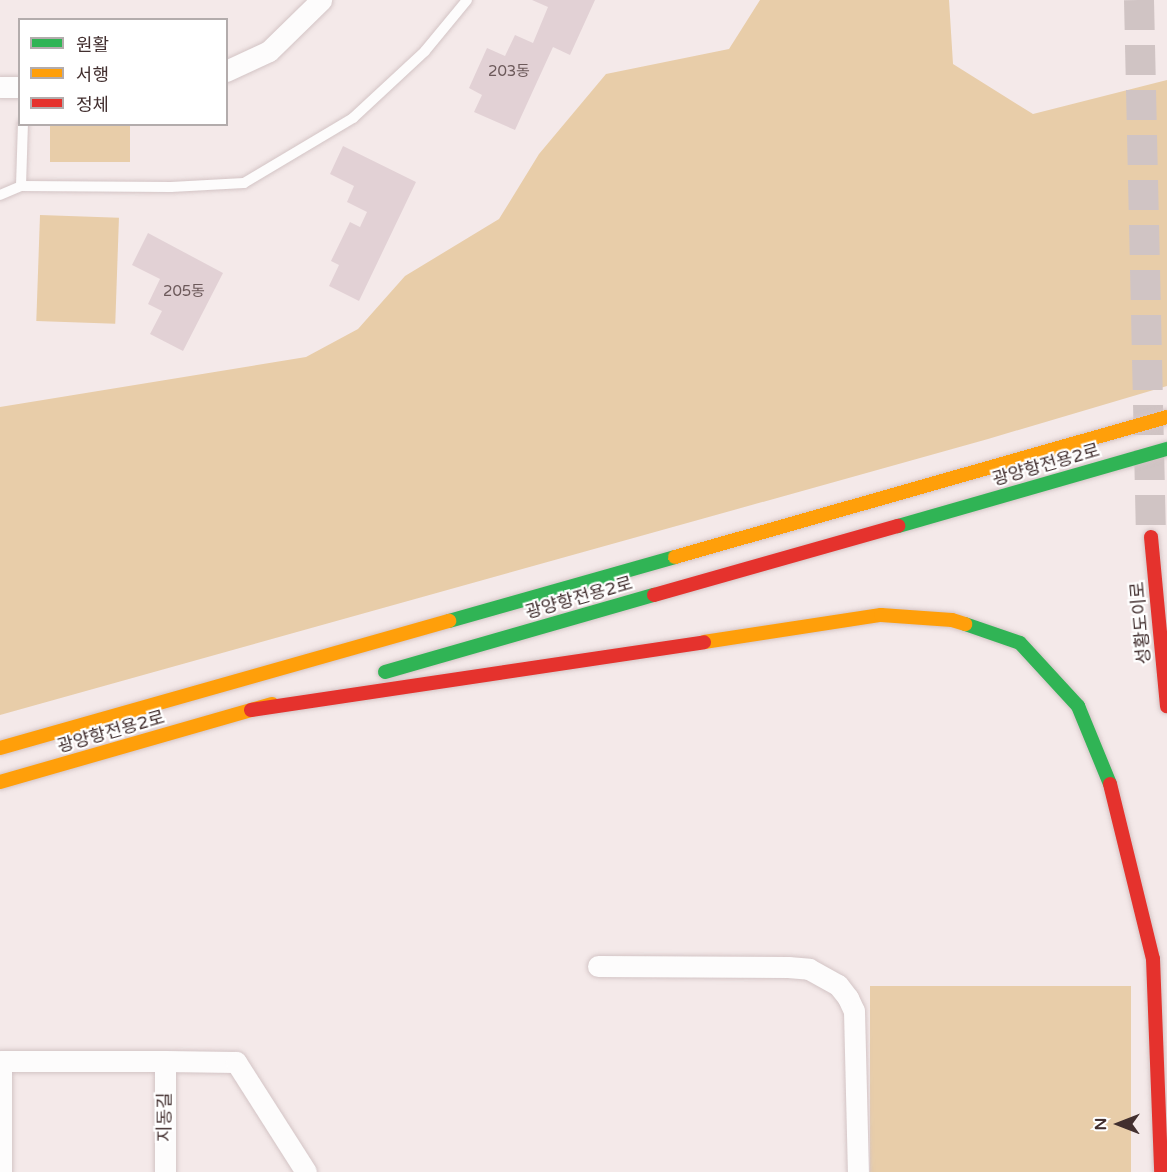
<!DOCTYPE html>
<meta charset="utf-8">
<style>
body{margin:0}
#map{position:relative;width:1167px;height:1172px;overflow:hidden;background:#f4e9e9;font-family:"Varela Round","Noto Sans KR",sans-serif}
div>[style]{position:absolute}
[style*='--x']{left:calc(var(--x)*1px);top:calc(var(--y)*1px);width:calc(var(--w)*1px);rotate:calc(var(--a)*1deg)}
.green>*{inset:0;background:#e8cda9;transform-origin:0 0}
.building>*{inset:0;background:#e2d1d5}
.secondary-tunnel>*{height:30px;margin-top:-15px;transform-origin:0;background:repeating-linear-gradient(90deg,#d0c4c4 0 30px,transparent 0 45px)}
.roads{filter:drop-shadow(0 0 2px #d3c4c5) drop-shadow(0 0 2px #d3c4c5)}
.lane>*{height:10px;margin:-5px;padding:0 5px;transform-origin:5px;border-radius:5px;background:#fdfcfc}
.street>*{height:21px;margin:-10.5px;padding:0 10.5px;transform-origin:10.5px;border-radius:10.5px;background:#fdfcfc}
.fast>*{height:14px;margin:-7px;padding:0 7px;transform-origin:7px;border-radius:7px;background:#30b455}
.slow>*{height:14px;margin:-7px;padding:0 7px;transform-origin:7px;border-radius:7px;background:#ff9f0a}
.jam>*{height:14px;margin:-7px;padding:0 7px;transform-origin:7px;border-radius:7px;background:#e5322d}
span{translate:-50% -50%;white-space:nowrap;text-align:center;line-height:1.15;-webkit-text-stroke:4.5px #fff;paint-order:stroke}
.number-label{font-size:15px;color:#6c595a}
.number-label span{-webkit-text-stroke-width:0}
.street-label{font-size:18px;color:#422f2f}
.legend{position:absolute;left:18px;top:18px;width:210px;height:108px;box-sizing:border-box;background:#fff;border:2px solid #b3acac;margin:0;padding:8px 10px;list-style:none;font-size:18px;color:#422f2f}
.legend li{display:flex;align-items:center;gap:12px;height:30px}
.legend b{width:30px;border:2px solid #b3acac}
.north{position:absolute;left:1089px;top:1094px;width:60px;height:60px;-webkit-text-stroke:4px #fff;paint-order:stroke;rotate:270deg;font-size:16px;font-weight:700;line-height:24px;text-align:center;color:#422f2f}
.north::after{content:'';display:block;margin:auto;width:21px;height:27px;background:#422f2f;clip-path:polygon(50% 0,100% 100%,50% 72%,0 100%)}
</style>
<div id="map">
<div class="green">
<div style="clip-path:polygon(760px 0,949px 0,953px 64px,1033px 114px,1167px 80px,1167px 386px,988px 439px,0 715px,0 407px,306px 357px,358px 329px,405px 276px,499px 219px,539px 154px,606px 74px,729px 49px)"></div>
<div style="left:50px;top:125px;width:80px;height:37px"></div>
<div style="left:40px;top:215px;width:79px;height:106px;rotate:2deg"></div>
<div style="left:870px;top:986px;width:261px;height:186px"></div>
</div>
<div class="building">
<div style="clip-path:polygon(532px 0,595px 0,570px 55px,553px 47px,515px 130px,474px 112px,482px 95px,469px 88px,487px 48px,505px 56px,515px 35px,533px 43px,548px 7px)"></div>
<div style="clip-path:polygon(343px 146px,416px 182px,359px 301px,329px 286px,339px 265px,331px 261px,350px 222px,360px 227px,367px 212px,347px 202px,354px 186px,330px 174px)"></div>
<div style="clip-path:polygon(148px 233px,223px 273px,183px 351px,150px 334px,162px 311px,148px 304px,160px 279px,132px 265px)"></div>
</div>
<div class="secondary-tunnel">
<div style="--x:1139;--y:0;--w:537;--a:88.72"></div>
</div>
<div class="roads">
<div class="lane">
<div style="--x:21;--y:186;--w:150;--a:0.4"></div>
<div style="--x:171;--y:187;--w:73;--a:-3.1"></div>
<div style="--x:244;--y:183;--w:127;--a:-30.8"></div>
<div style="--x:353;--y:118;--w:98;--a:-42.9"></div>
<div style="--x:425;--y:51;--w:66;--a:-50.5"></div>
<div style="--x:0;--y:195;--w:23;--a:-23"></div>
<div style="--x:21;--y:186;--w:62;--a:-88.2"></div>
</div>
<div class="street">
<div style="--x:226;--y:71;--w:47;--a:-24.9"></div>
<div style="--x:269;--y:51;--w:73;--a:-44.4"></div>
<div style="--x:0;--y:87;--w:20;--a:0"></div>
<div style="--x:598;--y:966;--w:190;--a:0.3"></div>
<div style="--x:788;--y:967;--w:21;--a:5"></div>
<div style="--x:809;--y:969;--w:33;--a:29"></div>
<div style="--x:838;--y:985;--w:16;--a:52"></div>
<div style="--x:848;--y:998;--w:14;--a:65"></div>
<div style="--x:854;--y:1011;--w:161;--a:88.6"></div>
<div style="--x:165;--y:1061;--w:111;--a:90"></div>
<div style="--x:1;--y:1172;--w:111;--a:-90"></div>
<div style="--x:1;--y:1061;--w:164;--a:0"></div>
<div style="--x:165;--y:1061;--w:71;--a:0.8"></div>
<div style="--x:236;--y:1062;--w:130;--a:57.5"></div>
</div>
<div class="fast">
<div style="--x:898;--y:526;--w:280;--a:-16"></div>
<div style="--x:449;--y:621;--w:235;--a:-15.8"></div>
<div style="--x:965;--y:624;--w:58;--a:19.1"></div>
<div style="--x:1020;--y:643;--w:86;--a:47.4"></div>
<div style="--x:1078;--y:706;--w:84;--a:67.7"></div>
<div style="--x:385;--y:672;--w:280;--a:-16"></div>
</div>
<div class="slow">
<div style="--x:675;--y:557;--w:512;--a:-15.88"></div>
<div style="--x:704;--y:642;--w:179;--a:-8.7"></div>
<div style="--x:881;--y:615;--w:71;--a:4"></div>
<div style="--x:952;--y:620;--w:14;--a:17"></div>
<div style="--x:0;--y:748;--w:467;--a:-15.8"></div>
<div style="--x:0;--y:782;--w:283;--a:-16"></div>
</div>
<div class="jam">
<div style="--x:1151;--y:537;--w:170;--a:84.6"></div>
<div style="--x:654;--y:595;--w:254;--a:-15.8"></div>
<div style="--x:251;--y:710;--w:458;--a:-8.5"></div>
<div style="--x:1110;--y:784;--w:180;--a:76.2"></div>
<div style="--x:1153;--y:959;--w:213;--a:87.8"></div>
</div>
</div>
<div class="number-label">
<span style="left:509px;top:72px">203동</span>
<span style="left:184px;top:292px">205동</span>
</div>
<div class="street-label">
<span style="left:1046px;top:465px;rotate:-16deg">광양항전용2로</span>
<span style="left:579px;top:598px;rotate:-16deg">광양항전용2로</span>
<span style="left:1141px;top:623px;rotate:-95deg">성황도이로</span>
<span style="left:111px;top:732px;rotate:-16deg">광양항전용2로</span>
<span style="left:165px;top:1117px;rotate:-90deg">지동길</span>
</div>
<ul class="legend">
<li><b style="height:8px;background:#30b455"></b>원활</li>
<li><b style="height:8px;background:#ff9f0a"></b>서행</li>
<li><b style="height:8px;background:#e5322d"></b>정체</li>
</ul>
<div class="north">N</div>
</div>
